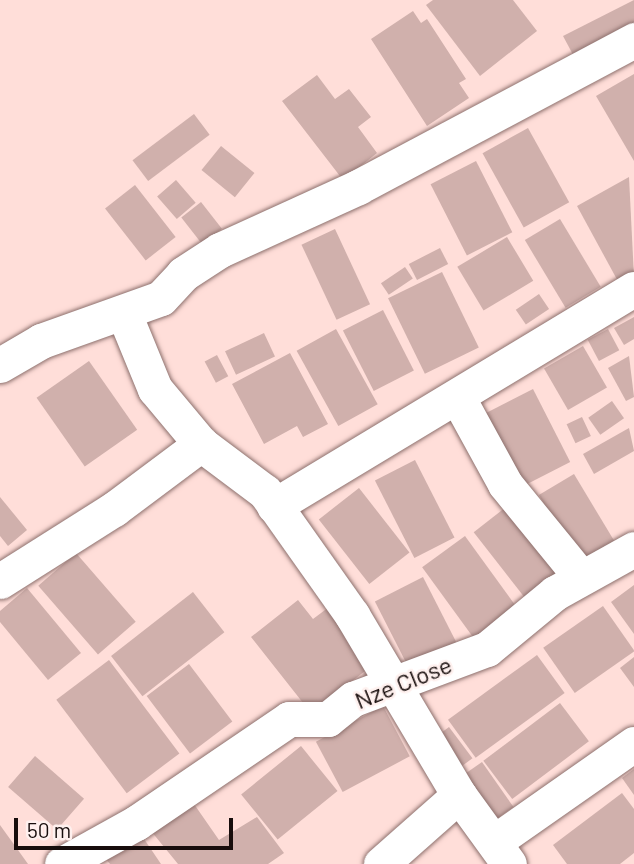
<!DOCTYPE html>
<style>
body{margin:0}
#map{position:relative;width:634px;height:864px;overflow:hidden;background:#ffded9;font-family:Barlow,sans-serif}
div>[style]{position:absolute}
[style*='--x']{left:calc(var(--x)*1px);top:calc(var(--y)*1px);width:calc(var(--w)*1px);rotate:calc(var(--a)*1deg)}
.building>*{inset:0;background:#d0b0ac;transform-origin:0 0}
.roads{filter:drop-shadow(0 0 2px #8d706d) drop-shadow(0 0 2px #8d706d)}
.street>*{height:35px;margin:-17.5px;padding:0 17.5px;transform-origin:17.5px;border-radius:17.5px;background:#fff}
span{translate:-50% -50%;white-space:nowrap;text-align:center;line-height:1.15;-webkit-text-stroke:5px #fef0ee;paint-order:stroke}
.street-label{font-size:24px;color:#170d0c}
.scale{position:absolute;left:14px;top:818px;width:219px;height:32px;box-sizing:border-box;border:4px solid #170d0c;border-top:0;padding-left:9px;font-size:21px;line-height:24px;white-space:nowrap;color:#170d0c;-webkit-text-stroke:5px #fef0ee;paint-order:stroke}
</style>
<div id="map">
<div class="building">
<div style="clip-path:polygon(433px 0,513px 0,537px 31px,480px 76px,426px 5px)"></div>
<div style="clip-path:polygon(634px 0,634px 34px,578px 64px,563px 36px)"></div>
<div style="clip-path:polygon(413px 11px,421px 23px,427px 19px,466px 79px,459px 83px,469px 98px,427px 126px,371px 39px)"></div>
<div style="clip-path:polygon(634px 74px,634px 161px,596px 96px)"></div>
<div style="clip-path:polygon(317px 75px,335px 99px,349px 89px,371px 117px,358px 127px,377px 153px,343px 180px,282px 101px)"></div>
<div style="left:194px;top:114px;width:26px;height:77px;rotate:53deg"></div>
<div style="left:528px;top:128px;width:85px;height:52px;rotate:61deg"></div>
<div style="left:221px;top:146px;width:43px;height:31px;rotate:39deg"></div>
<div style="left:476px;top:161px;width:80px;height:51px;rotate:63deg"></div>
<div style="clip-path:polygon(629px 177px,634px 277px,620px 285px,577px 206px)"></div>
<div style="left:176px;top:180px;width:30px;height:25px;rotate:49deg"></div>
<div style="left:135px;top:185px;width:66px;height:38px;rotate:52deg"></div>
<div style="left:201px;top:202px;width:34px;height:25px;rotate:52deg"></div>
<div style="left:560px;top:219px;width:79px;height:41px;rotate:59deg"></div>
<div style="left:335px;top:229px;width:83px;height:37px;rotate:65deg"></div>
<div style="left:507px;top:237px;width:51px;height:58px;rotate:59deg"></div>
<div style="left:440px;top:248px;width:18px;height:35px;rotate:63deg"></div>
<div style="left:405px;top:267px;width:14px;height:29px;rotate:56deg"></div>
<div style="left:442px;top:272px;width:84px;height:60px;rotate:64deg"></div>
<div style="left:539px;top:294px;width:18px;height:28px;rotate:56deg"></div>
<div style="left:383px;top:310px;width:68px;height:45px;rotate:63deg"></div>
<div style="clip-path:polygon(634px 317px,634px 339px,624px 345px,614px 328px)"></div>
<div style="left:336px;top:329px;width:86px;height:45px;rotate:61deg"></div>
<div style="left:608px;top:329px;width:24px;height:23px;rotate:62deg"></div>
<div style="left:264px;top:333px;width:26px;height:43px;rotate:65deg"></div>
<div style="left:583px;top:346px;width:48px;height:45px;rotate:60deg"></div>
<div style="clip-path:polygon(290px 353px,328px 424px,303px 437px,297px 426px,264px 444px,232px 384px)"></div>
<div style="left:217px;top:355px;width:24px;height:14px;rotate:62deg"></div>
<div style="clip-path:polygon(629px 356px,634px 397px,626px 401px,608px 368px)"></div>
<div style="left:89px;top:361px;width:84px;height:64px;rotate:55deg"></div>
<div style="left:533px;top:389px;width:82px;height:62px;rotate:63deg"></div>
<div style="left:612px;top:401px;width:21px;height:29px;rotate:55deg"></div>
<div style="left:582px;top:417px;width:21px;height:17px;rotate:65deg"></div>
<div style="clip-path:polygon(629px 428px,634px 451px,594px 474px,583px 454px)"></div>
<div style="left:415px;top:460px;width:87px;height:45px;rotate:63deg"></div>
<div style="left:574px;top:474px;width:78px;height:41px;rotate:59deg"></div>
<div style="left:359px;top:488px;width:82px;height:51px;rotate:52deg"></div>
<div style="clip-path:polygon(0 497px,27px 530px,8px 546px,0 536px)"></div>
<div style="left:506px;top:507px;width:84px;height:41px;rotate:52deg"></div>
<div style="left:465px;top:536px;width:92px;height:53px;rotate:54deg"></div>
<div style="left:76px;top:553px;width:91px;height:50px;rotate:49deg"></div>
<div style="left:423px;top:577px;width:77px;height:54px;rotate:63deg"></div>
<div style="clip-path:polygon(634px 585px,634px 634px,611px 602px)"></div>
<div style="clip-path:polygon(27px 588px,81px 653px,48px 680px,0 622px,0 611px)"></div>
<div style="left:193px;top:592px;width:51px;height:104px;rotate:52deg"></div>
<div style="clip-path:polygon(298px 600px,313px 619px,329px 607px,374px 664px,311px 713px,251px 637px)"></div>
<div style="left:603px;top:606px;width:55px;height:73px;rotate:55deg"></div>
<div style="left:537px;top:655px;width:47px;height:110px;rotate:54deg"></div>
<div style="clip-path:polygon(634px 657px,634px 687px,620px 668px)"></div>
<div style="left:109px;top:660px;width:117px;height:66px;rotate:53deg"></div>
<div style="left:189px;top:664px;width:72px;height:53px;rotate:53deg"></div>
<div style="left:560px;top:703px;width:48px;height:96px;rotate:53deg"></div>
<div style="left:383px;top:706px;width:57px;height:76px;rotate:62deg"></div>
<div style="left:449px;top:727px;width:39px;height:18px;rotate:53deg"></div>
<div style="left:301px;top:746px;width:58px;height:77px;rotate:51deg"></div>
<div style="left:35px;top:756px;width:65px;height:41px;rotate:41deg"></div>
<div style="left:482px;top:762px;width:55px;height:25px;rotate:55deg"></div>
<div style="clip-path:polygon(634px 769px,634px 795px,622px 778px)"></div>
<div style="clip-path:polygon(622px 793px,634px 809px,634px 853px,620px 864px,567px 864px,553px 845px)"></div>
<div style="clip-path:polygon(194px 804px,219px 840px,257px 817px,284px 853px,268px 864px,178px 864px,151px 831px)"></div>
<div style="clip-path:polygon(0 825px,28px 864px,0 864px)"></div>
<div style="clip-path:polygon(140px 833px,161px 864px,110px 864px,105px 858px)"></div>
</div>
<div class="roads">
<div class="street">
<div style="--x:125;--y:316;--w:79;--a:67.7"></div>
<div style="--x:155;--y:389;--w:72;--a:50.1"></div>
<div style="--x:201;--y:444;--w:80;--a:36.9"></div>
<div style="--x:265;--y:492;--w:151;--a:54.7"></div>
<div style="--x:352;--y:615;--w:209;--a:59.3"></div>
<div style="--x:459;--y:795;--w:85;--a:54.1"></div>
<div style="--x:0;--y:365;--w:48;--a:-30.3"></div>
<div style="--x:41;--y:341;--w:127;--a:-19.7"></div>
<div style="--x:161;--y:298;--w:33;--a:-47"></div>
<div style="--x:183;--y:274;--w:44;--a:-33"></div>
<div style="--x:220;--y:250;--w:152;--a:-24.5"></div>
<div style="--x:358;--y:187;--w:313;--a:-28"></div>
<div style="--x:458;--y:398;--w:98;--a:61.3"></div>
<div style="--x:505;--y:484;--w:119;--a:50.8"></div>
<div style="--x:274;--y:506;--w:420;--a:-31.1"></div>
<div style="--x:0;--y:581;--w:135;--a:-32.3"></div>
<div style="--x:114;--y:509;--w:109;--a:-36.8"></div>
<div style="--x:494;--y:842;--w:171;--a:-35"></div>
<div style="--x:62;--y:864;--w:85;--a:-29"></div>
<div style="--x:136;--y:823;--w:185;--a:-34.2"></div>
<div style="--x:289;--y:719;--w:39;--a:0"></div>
<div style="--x:328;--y:719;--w:32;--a:-39"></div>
<div style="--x:353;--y:699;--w:143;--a:-20.5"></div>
<div style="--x:487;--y:649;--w:88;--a:-39.5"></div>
<div style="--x:555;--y:593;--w:90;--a:-29.1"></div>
<div style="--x:381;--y:864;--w:104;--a:-41.5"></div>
</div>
</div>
<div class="street-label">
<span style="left:403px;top:682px;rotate:-22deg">Nze Close</span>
</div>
<div class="scale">50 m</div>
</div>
